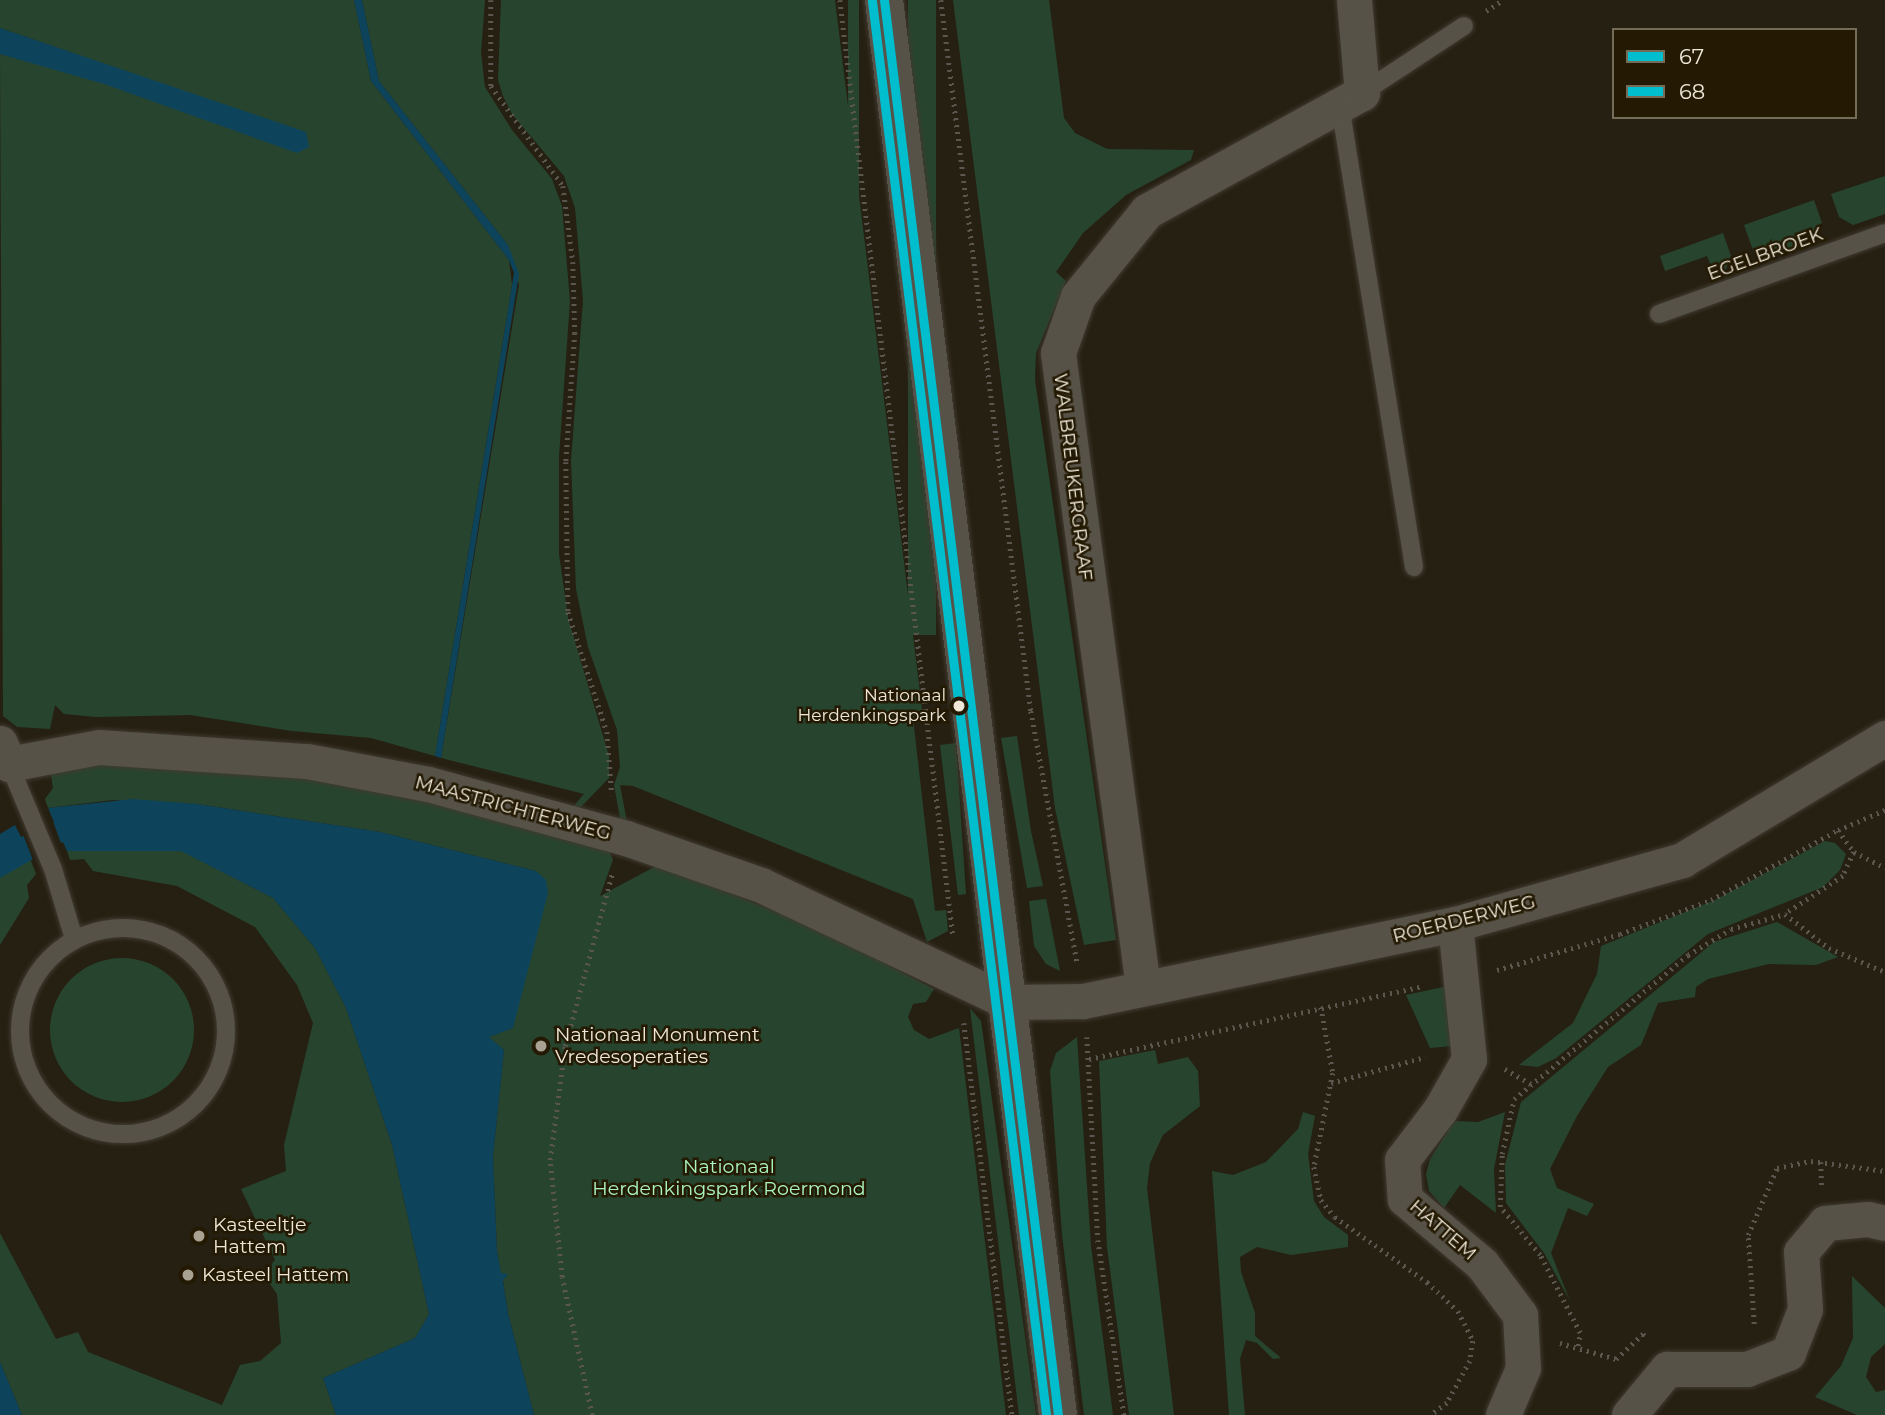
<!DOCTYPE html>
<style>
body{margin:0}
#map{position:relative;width:1885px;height:1415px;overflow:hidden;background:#262012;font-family:Montserrat,sans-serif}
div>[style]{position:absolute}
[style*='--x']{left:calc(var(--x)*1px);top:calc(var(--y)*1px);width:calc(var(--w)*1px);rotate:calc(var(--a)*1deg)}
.green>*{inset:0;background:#27452e;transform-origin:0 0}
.round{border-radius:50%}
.water>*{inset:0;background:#0d445c}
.pier>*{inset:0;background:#262012}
.path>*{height:4.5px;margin-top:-2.25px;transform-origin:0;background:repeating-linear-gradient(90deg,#5b564e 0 2px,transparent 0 7px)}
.roads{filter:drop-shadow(0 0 2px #403a31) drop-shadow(0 0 2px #403a31)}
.lane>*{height:18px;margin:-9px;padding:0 9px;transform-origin:9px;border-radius:9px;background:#565248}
.lane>.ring{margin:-9px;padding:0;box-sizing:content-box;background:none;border:18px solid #565248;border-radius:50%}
.street>*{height:35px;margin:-17.5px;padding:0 17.5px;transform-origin:17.5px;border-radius:17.5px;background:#565248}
.secondary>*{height:38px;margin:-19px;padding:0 19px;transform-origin:19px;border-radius:19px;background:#565248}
.bus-1>*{height:9px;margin:-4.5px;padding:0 4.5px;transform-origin:4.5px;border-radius:4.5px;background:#00becd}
.bus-2>*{height:9px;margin:-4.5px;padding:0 4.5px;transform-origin:4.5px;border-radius:4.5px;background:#00becd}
.dots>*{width:19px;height:19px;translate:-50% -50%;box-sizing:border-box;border:4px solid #241902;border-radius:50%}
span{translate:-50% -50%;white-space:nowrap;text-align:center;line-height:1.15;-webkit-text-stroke:5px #241902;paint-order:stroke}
.bus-label{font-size:17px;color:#efe8d9}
.right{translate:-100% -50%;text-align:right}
.street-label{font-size:19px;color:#efe8d9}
.poi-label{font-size:19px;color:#efe8d9}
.left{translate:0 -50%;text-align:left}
.park-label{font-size:19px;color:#aaf5bf}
.legend{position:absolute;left:1612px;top:28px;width:245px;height:91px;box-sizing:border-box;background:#241902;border:2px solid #756c58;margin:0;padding:9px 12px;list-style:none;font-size:21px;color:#efe8d9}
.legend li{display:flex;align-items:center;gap:14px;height:35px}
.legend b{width:35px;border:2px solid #756c58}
</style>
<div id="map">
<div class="green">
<div style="clip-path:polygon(0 0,354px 0,371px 81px,509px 260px,512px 285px,435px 756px,371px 738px,292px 731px,190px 715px,96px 717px,64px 714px,55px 705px,50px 729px,17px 727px,3px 716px,0 54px,308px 134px,0 28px)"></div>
<div style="clip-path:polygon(362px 0,485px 0,481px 53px,485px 87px,512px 130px,552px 179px,562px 206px,570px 301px,559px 456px,559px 554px,568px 618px,609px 756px,609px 778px,577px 811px,571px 809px,584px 794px,441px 758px,519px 285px,508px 245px,379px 81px)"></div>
<div style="clip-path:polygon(501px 0,835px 0,923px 717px,913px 718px,935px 911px,946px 910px,948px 931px,927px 942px,913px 899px,633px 786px,620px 785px,628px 827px,621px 824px,614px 785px,620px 767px,617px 730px,588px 647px,576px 589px,571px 461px,583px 300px,575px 208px,564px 176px,512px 114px,503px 96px,498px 80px)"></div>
<div style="left:848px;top:0;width:11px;height:643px"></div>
<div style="left:908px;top:0;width:28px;height:635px"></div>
<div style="clip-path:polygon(953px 0,1049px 0,1064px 118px,1075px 133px,1107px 149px,1194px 150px,1191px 160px,1126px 195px,1083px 233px,1056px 272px,1066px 281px,1036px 353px,1035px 380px,1116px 940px,1084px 945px,1055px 808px)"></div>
<div style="clip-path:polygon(1885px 176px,1885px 214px,1853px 225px,1839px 217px,1831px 194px)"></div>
<div style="clip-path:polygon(1814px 200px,1822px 223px,1816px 239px,1763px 257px,1754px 253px,1744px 225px)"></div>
<div style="clip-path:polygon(1723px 233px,1731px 256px,1725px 271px,1712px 268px,1707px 256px,1665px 271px,1660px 256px)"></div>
<div style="clip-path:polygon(1017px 736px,1031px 831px,1043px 886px,1027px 888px,1001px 738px)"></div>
<div style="clip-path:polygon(956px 743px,966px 894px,958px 895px,940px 745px)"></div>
<div style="clip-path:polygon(66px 763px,264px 770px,408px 796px,609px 850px,613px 860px,600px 896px,658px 865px,815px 927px,934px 989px,926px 1002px,913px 1004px,908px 1017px,914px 1030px,929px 1039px,959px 1028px,1006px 1415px,534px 1415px,508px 1313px,503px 1280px,507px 1274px,501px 1274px,497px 1251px,493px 1157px,504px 1050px,488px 1037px,513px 1028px,536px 871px,380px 832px,197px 804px,112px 800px,48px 808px,45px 799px,53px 788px,51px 775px,55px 767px)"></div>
<div style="clip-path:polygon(1825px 841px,1835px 843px,1846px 854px,1840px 870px,1823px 887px,1708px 934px,1556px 1058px,1538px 1067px,1519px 1065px,1573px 1023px,1597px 974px,1601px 946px,1715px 900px)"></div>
<div style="clip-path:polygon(67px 851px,182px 851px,273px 898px,315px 948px,346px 1008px,392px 1145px,429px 1314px,415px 1338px,323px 1378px,336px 1415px,22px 1415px,0 1362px,0 1233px,56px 1339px,78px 1332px,88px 1352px,222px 1405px,240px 1365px,260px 1361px,281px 1343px,277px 1294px,263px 1274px,275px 1260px,241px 1189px,286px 1171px,284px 1145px,313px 1023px,297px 985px,255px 927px,177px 886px,93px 871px,84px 859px,70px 860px)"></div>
<div style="clip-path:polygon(30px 858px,36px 874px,27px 885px,29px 898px,0 945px,0 878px)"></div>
<div style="clip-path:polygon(1046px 899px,1060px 971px,1046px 964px,1034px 946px,1029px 901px)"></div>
<div style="clip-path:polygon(1777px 922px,1838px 957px,1816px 965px,1769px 964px,1708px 979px,1696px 987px,1695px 997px,1658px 1003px,1641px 1045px,1608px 1067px,1577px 1116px,1550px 1169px,1557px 1188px,1594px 1204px,1587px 1216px,1568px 1208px,1551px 1253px,1570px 1301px,1544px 1253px,1506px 1203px,1505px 1165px,1521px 1102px,1714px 942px)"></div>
<div class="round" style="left:50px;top:958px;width:144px;height:144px"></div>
<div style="clip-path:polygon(1448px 986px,1452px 1046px,1430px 1048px,1406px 995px)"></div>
<div style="clip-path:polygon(970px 1008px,981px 1021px,1036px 1415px,1019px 1415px)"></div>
<div style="clip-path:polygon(1077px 1037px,1091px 1246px,1113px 1415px,1084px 1415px,1062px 1235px,1050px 1071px,1056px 1053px)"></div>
<div style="clip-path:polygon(1155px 1050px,1158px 1064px,1188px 1057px,1198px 1071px,1200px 1106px,1163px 1135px,1150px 1163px,1147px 1188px,1174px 1415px,1129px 1415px,1107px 1247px,1099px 1061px)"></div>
<div style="clip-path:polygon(1303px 1112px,1315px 1116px,1308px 1154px,1314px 1201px,1324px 1217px,1348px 1235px,1348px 1247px,1291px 1255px,1257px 1247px,1240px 1257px,1241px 1272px,1255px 1313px,1255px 1336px,1281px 1358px,1273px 1359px,1257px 1343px,1246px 1340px,1240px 1359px,1245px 1415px,1229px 1415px,1212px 1171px,1233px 1175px,1266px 1162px,1298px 1129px)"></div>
<div style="clip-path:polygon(1505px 1112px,1494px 1169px,1496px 1213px,1460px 1185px,1444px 1208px,1429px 1191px,1426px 1174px,1430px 1159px,1454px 1121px,1478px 1122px)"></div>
<div style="clip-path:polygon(1852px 1276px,1885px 1308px,1885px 1344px,1871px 1357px,1866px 1377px,1876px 1392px,1885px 1390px,1885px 1415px,1857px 1415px,1815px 1397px,1841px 1366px,1853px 1338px)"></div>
</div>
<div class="water">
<div style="clip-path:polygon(354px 0,362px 0,379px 81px,508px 245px,519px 274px,441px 758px,435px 756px,514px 273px,509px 260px,371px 81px)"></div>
<div style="clip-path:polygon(0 28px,306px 132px,309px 147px,297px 153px,104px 84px,0 54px)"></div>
<div style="clip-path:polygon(133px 799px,197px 804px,380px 832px,536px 871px,546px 880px,548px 893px,513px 1028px,489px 1037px,504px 1050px,493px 1157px,497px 1251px,501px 1273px,508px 1274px,503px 1281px,508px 1313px,534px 1415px,336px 1415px,323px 1378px,415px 1338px,429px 1314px,392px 1145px,346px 1008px,315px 948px,273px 898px,181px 851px,67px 851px,63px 842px,0 878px,0 834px,15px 825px,21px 837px,54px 822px,48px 808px)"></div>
<div style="clip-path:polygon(0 1362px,22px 1415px,0 1415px)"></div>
</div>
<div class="pier">
<div style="clip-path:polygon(47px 805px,65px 854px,61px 847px,33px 860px,22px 832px,50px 820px)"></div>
</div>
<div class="path">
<div style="--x:491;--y:0;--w:86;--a:90"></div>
<div style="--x:491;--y:86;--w:123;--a:54.2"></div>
<div style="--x:563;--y:186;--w:77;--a:82.5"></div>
<div style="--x:573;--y:262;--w:71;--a:88.4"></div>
<div style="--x:575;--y:333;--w:129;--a:94"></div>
<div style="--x:566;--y:462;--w:150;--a:89.2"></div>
<div style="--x:568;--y:612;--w:126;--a:72"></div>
<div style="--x:607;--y:732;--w:63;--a:85.5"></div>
<div style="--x:840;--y:0;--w:942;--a:83.11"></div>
<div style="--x:941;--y:0;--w:717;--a:82.79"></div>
<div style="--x:1031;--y:711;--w:255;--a:79.6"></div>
<div style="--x:1486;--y:11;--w:20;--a:-33"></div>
<div style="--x:1838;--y:830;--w:27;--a:54"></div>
<div style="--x:1854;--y:852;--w:26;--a:115"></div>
<div style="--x:1843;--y:876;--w:69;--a:146.8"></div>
<div style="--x:1785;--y:914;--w:56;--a:37.7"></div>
<div style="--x:1829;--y:948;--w:61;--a:23.2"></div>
<div style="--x:1854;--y:852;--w:35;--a:27"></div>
<div style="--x:1497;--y:970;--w:128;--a:-16.3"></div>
<div style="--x:1620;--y:934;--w:97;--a:-20.5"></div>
<div style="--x:1711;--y:900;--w:145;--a:-28.9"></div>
<div style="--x:1838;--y:830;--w:51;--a:-23.1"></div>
<div style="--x:1321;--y:1007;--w:67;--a:79.7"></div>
<div style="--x:1333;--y:1073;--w:96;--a:101.4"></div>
<div style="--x:1314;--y:1167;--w:34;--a:78"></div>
<div style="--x:1321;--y:1200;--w:22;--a:51"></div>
<div style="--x:1335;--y:1217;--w:113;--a:35.2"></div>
<div style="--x:1427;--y:1282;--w:42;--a:43.1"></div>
<div style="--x:1458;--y:1311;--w:34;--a:63"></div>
<div style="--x:1473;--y:1341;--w:20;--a:99"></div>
<div style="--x:1470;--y:1361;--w:48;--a:118.7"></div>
<div style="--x:1447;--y:1403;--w:20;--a:143"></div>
<div style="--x:964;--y:1023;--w:395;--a:83"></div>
<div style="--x:1087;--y:1037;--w:203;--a:86.9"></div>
<div style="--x:1098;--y:1240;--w:177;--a:81.5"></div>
<div style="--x:1089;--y:1059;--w:342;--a:-12.3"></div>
<div style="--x:1505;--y:1069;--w:30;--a:30"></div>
<div style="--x:1331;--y:1083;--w:98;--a:-15.5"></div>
<div style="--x:1821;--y:1162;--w:24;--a:88"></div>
<div style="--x:1754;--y:1324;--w:89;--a:-93.9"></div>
<div style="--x:1748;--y:1235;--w:73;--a:-66.6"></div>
<div style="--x:1777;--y:1168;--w:35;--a:-12"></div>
<div style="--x:1811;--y:1161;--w:75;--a:7.7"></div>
<div style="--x:1560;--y:1343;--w:58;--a:15.9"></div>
<div style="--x:1616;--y:1359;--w:37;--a:-43"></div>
<div style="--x:1643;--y:1334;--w:6;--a:51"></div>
<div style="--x:1578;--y:1346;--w:13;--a:-81"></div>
<div style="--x:1580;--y:1333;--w:88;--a:-117.1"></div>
<div style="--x:1540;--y:1255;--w:62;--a:-129.8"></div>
<div style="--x:1500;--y:1207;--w:53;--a:-87.8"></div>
<div style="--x:1502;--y:1154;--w:56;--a:-77.7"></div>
<div style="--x:1514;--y:1099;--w:226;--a:-39.6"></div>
<div style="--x:1688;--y:955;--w:50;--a:-31.2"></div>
<div style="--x:1731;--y:929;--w:56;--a:-15.5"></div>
<div style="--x:592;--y:1415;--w:141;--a:-102.3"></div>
<div style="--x:562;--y:1277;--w:118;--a:-95.9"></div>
<div style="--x:550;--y:1160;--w:115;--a:-82.5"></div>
<div style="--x:565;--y:1046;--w:178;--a:-74.7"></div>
</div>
<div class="roads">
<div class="lane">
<div style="--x:1362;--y:93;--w:122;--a:-33.3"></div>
<div style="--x:1340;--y:105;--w:468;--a:80.9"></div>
<div style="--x:1659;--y:314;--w:240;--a:-19.7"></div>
<div style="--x:9;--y:764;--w:114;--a:67.3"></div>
<div style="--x:53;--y:869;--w:73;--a:73.3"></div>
<div class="ring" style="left:20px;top:928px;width:188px;height:188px"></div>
</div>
<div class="street">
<div style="--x:0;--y:743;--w:23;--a:67"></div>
<div style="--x:9;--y:764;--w:92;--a:-10.7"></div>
<div style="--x:99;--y:747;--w:208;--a:3.9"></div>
<div style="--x:307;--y:761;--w:123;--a:10.8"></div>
<div style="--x:428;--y:784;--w:205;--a:15.3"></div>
<div style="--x:626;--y:838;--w:143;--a:19.2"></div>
<div style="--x:761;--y:885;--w:274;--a:25.3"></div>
<div style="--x:1009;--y:1002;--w:74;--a:-0.8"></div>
<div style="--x:1083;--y:1001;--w:380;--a:-11.7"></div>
<div style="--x:1455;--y:924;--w:236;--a:-15.7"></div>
<div style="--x:1682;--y:860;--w:237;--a:-31"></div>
<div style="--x:1455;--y:924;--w:136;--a:84.1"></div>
<div style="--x:1469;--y:1059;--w:59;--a:119.6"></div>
<div style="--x:1440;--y:1110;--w:63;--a:127.2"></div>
<div style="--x:1402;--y:1160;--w:39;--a:86"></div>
<div style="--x:1405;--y:1199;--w:101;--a:40.2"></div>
<div style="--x:1482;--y:1264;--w:64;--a:53.3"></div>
<div style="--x:1520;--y:1315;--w:53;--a:86.8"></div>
<div style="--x:1523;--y:1368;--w:51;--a:113.1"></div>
<div style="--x:1143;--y:987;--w:640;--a:-97.64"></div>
<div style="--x:1058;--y:353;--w:60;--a:-70.7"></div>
<div style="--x:1078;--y:296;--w:109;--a:-50.9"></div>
<div style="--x:1147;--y:211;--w:245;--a:-28.8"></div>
<div style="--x:1362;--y:93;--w:93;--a:-94.9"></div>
<div style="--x:1629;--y:1415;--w:60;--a:-50.4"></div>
<div style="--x:1667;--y:1369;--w:80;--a:0"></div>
<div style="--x:1747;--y:1369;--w:44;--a:-21.3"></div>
<div style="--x:1788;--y:1353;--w:47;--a:-68.9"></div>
<div style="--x:1805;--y:1309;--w:57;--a:-94"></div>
<div style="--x:1801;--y:1252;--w:38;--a:-50"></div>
<div style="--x:1825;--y:1223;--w:43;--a:-5.3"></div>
<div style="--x:1868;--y:1219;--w:17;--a:13"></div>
</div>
<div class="secondary">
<div style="--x:884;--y:0;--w:1426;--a:82.99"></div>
</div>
</div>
<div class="bus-1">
<div style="--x:884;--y:0;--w:1426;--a:82.99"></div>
</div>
<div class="bus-2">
<div style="--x:872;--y:1;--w:1425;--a:82.98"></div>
</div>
<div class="dots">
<div style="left:959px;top:706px;background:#efe8d9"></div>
<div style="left:541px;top:1046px;background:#a9a293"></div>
<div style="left:199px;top:1236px;background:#a9a293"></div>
<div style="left:188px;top:1275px;background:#a9a293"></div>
</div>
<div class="bus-label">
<span class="right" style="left:946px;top:706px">Nationaal<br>Herdenkingspark</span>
</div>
<div class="street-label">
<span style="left:1765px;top:254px;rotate:-20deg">EGELBROEK</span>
<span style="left:1073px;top:477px;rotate:83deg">WALBREUKERGRAAF</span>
<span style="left:513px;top:808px;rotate:15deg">MAASTRICHTERWEG</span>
<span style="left:1464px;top:919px;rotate:-14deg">ROERDERWEG</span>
<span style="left:1443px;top:1230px;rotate:41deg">HATTEM</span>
</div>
<div class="poi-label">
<span class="left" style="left:555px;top:1046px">Nationaal Monument<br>Vredesoperaties</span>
<span class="left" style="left:213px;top:1236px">Kasteeltje<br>Hattem</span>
<span class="left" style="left:202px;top:1275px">Kasteel Hattem</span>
</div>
<div class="park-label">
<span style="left:729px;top:1178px">Nationaal<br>Herdenkingspark Roermond</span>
</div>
<ul class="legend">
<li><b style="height:9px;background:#00becd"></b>67</li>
<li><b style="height:9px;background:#00becd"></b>68</li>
</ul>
</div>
